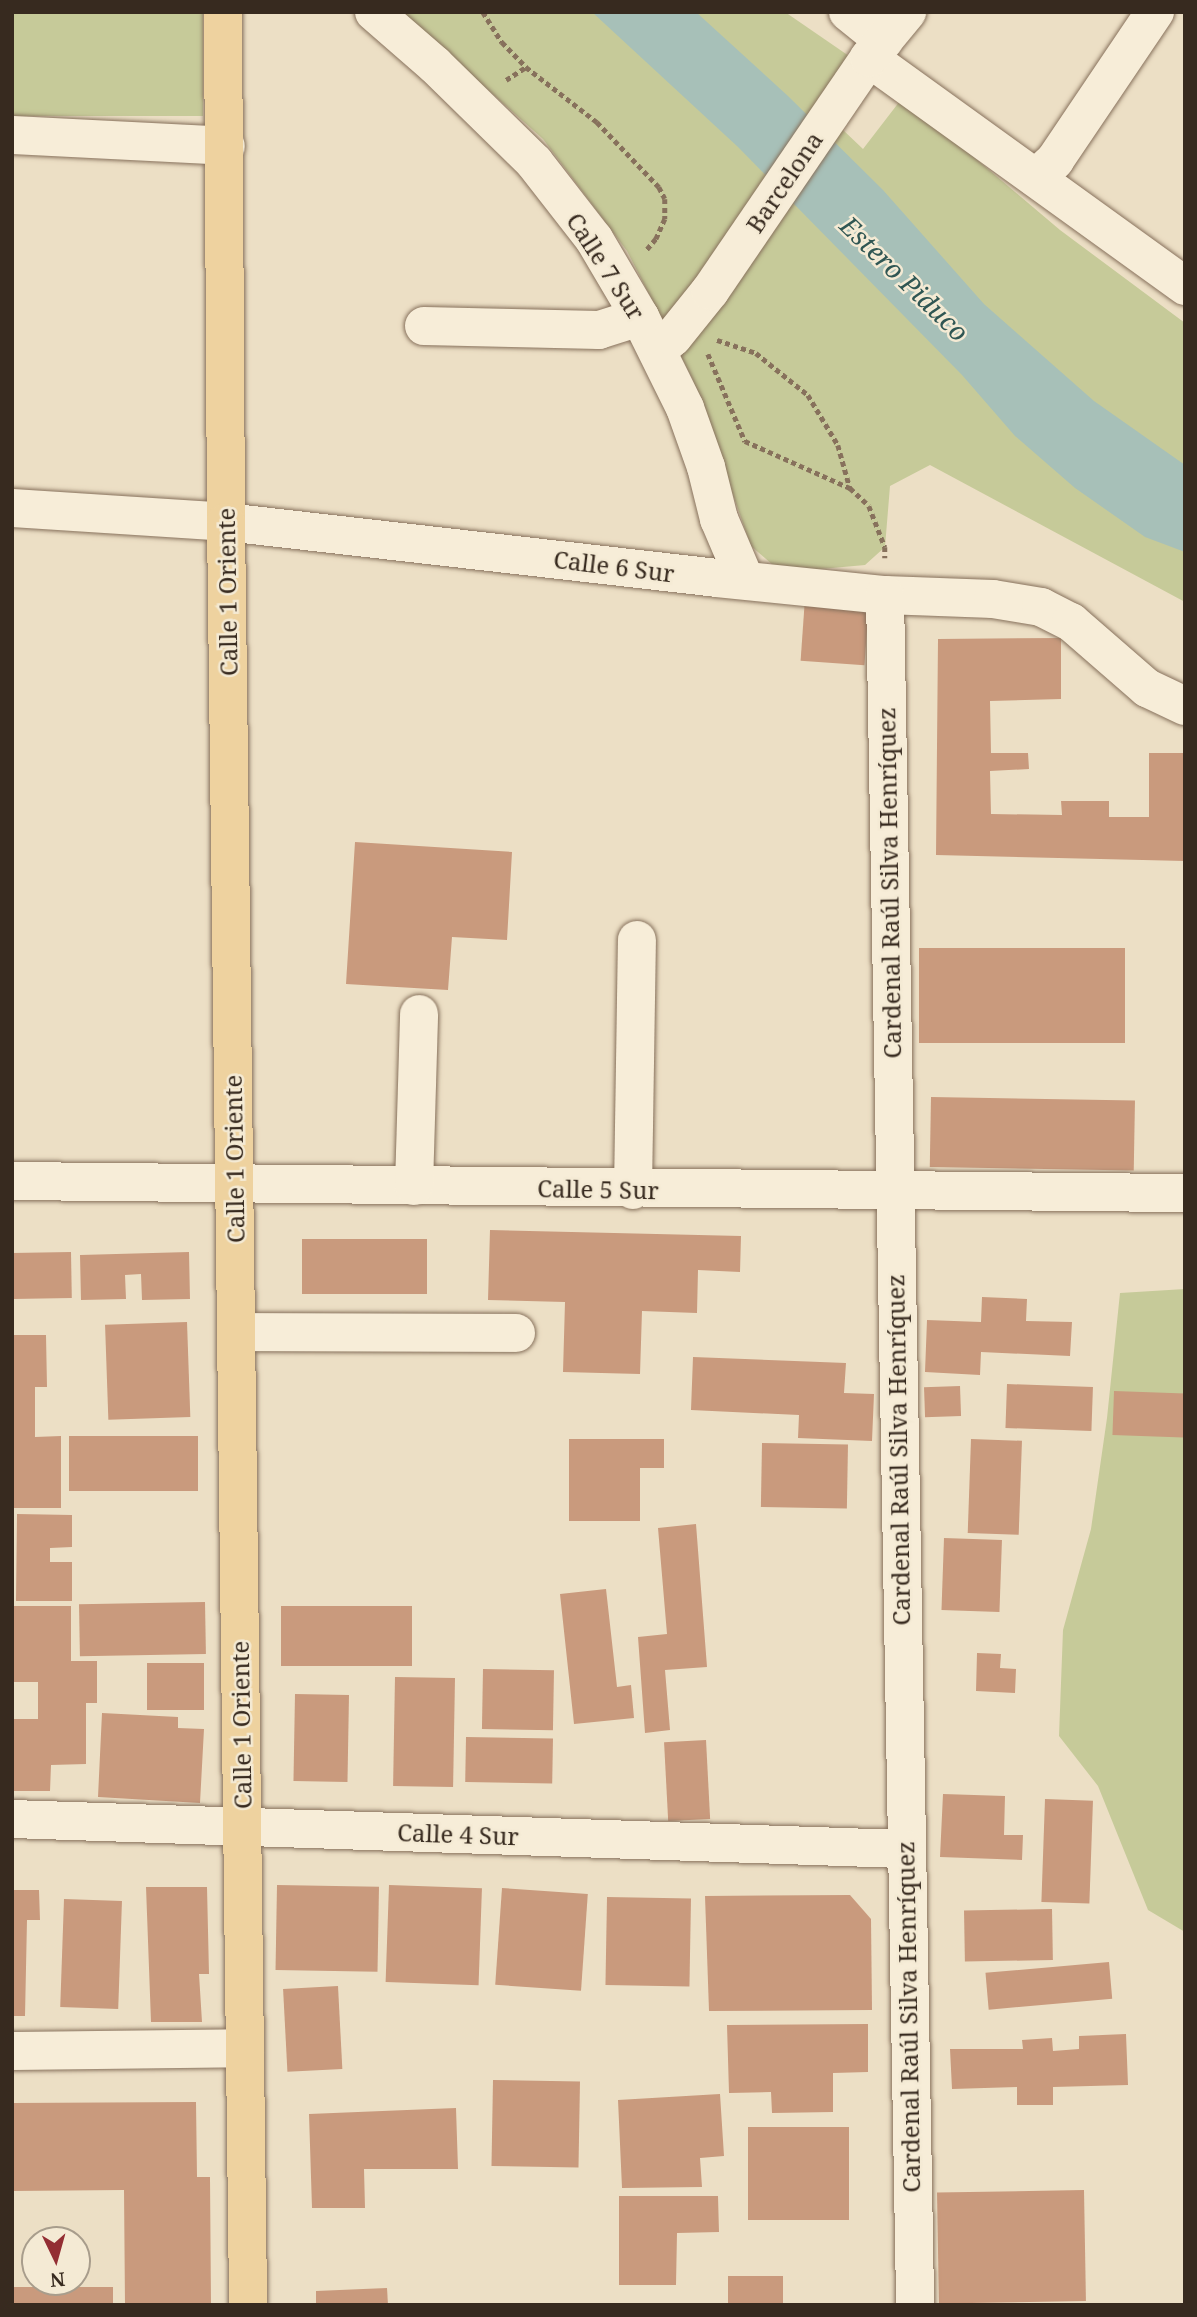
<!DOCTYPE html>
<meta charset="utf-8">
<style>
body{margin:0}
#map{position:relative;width:1197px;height:2317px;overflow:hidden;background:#ecdfc5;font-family:"Noto Serif",serif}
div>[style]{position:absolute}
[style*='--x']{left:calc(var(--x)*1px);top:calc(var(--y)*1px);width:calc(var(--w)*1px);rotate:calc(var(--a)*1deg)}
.green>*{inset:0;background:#c6ca99;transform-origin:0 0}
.water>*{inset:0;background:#a7c0b8}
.building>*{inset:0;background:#c99a7d;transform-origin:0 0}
.path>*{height:4.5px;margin-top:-2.25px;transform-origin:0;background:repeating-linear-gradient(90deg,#87715c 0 5px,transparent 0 8.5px)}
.roads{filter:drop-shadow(0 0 2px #87715c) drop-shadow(0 0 2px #87715c)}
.minor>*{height:38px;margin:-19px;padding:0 19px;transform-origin:19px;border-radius:19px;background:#f7edd8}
.major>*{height:38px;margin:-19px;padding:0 19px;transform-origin:19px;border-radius:19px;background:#eed29f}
span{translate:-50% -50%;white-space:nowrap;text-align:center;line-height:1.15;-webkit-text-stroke:5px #f4ead4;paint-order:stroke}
.street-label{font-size:24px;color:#372a1f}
.water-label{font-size:26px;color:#2f5653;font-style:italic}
.frame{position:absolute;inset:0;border:14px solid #372a1f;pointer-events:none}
.north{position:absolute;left:21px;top:2226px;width:70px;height:70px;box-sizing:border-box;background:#f4ead4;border:2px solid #a89d8c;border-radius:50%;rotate:175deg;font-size:19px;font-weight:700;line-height:28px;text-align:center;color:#372a1f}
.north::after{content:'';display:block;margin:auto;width:24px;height:32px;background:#932e33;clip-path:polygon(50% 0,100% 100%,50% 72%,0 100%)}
</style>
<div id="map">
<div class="green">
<div style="left:12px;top:12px;width:191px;height:104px"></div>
<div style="clip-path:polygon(395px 12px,785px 12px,865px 67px,821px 109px,863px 149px,903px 97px,1060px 230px,1185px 323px,1185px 602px,930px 465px,890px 486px,885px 547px,865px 565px,810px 570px,773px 565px,751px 546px,692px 378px,627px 251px,543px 139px,440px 47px)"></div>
<div style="clip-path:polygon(1185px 1289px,1185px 1932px,1148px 1910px,1098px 1786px,1059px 1736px,1063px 1630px,1091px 1529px,1107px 1418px,1120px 1293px)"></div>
</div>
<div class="water">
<div style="clip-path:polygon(592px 12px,696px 12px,788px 96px,883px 190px,984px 304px,1094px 401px,1185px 465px,1185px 552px,1145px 537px,1075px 488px,1015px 436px,962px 375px,738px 147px)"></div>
</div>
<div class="building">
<div style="left:805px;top:598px;width:64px;height:63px;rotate:4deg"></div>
<div style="clip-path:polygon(1061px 638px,1061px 699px,990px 701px,991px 753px,1028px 753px,1029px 769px,990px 771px,991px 814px,1062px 815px,1061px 801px,1109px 801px,1109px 817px,1149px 817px,1149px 753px,1185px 753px,1185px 861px,936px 855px,938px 639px)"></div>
<div style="clip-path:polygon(355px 842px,512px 852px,507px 940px,452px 937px,448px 990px,346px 984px)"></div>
<div style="left:919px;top:948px;width:206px;height:95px"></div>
<div style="left:931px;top:1097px;width:204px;height:70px;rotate:1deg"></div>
<div style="clip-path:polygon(490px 1230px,741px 1236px,740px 1272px,698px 1270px,697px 1313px,642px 1311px,640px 1374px,563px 1372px,565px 1302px,488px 1300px)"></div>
<div style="left:302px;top:1239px;width:125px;height:55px"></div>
<div style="left:71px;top:1252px;width:46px;height:59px;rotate:89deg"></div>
<div style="clip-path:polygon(189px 1252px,190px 1299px,142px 1300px,141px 1274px,125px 1275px,126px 1299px,81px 1300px,80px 1255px)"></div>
<div style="clip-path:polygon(982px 1297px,1027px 1299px,1026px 1321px,1072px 1322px,1070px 1356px,981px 1352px,980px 1375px,925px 1372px,927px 1320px,981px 1322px)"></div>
<div style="left:187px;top:1322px;width:95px;height:82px;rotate:88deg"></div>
<div style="clip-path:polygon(12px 1335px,46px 1335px,47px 1387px,35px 1387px,35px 1437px,61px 1436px,61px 1508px,12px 1508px)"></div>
<div style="clip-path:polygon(693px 1357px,846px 1363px,844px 1393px,874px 1394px,872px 1441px,798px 1438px,799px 1415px,691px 1410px)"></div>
<div style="left:1007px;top:1384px;width:86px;height:44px;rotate:2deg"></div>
<div style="left:960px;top:1386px;width:30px;height:36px;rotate:88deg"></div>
<div style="left:1114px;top:1391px;width:71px;height:44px;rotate:2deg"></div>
<div style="left:69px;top:1436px;width:129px;height:55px"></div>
<div style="clip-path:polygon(569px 1439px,664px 1439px,664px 1468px,640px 1468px,640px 1521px,569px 1521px)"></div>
<div style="left:971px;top:1439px;width:51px;height:94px;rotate:2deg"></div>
<div style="left:762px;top:1443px;width:86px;height:64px;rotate:1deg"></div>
<div style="clip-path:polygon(17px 1514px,72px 1515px,72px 1547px,50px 1548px,50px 1562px,72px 1562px,72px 1601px,16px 1601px)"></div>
<div style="clip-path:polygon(696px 1524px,707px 1667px,665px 1670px,670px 1730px,645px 1733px,638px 1637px,667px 1634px,658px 1528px)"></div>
<div style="left:944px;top:1538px;width:58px;height:72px;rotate:2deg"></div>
<div style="clip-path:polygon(606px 1589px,617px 1687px,631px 1685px,634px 1718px,574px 1724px,560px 1594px)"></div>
<div style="left:205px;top:1602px;width:52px;height:126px;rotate:89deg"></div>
<div style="clip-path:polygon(12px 1606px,71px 1606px,71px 1661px,97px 1661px,97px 1703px,86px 1703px,86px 1764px,51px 1765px,50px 1791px,12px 1791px,12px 1719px,38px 1719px,38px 1682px,13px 1682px)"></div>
<div style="left:281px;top:1606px;width:131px;height:60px"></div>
<div style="clip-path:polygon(977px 1653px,1001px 1654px,1000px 1668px,1016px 1669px,1015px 1693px,976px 1691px)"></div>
<div style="left:204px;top:1663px;width:47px;height:57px;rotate:90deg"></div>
<div style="left:483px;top:1669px;width:71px;height:60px;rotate:1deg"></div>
<div style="left:395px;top:1677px;width:60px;height:109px;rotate:1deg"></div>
<div style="left:295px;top:1694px;width:54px;height:87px;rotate:1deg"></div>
<div style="clip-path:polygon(102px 1713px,178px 1717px,178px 1728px,204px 1729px,200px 1803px,98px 1797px)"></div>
<div style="left:466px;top:1737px;width:87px;height:45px;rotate:1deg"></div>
<div style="left:706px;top:1740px;width:79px;height:42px;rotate:87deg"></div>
<div style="clip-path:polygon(943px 1794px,1005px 1796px,1004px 1835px,1023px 1835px,1022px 1860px,940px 1857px)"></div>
<div style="left:1045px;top:1799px;width:48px;height:103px;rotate:2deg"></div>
<div style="left:277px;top:1885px;width:102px;height:85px;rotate:1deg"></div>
<div style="left:389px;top:1885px;width:93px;height:97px;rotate:2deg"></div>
<div style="clip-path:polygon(146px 1887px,207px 1887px,209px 1974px,199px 1974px,202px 2022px,151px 2022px)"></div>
<div style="left:502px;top:1888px;width:86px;height:97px;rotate:4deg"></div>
<div style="clip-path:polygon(12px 1890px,39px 1890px,40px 1920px,27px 1920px,25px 2016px,12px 2016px)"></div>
<div style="clip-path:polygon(850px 1895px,871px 1919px,872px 2010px,709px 2011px,705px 1896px)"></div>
<div style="left:607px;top:1897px;width:84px;height:88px;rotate:1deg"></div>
<div style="left:64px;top:1899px;width:58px;height:108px;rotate:2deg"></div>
<div style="left:1052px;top:1909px;width:51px;height:88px;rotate:89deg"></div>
<div style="left:1109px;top:1962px;width:37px;height:124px;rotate:85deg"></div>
<div style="left:338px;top:1986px;width:83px;height:55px;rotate:87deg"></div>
<div style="clip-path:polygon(868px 2024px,868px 2072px,833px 2073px,833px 2112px,772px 2113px,771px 2092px,729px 2093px,727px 2025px)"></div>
<div style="clip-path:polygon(1126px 2034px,1128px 2085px,1053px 2087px,1053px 2105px,1017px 2105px,1017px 2087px,952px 2089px,950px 2049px,1023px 2049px,1022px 2040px,1052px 2038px,1053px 2051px,1079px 2049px,1079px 2036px)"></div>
<div style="left:493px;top:2080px;width:87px;height:86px;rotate:1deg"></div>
<div style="clip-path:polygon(720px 2094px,724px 2156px,700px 2158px,702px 2187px,622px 2188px,618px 2100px)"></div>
<div style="clip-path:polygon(196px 2102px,197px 2177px,210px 2177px,211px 2305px,125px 2305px,124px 2190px,12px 2191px,12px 2103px)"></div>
<div style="clip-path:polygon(456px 2108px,458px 2169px,364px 2169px,365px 2208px,312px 2208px,309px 2114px)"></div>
<div style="left:748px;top:2127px;width:101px;height:93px"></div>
<div style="left:1084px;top:2190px;width:111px;height:147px;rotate:89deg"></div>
<div style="clip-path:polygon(619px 2196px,718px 2196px,719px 2232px,677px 2233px,676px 2285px,619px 2285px)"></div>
<div style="left:783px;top:2276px;width:29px;height:55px;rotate:90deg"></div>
<div style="left:113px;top:2287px;width:18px;height:101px;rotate:90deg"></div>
<div style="clip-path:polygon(387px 2288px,388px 2305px,316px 2305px,316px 2291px)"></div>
</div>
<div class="path">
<div style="--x:483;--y:12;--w:36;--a:58"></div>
<div style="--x:502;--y:42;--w:35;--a:46"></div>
<div style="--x:506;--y:80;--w:24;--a:-33"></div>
<div style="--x:526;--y:67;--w:90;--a:37.8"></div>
<div style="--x:597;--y:122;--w:90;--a:46.4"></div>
<div style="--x:659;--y:187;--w:13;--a:63"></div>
<div style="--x:665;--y:199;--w:20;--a:90"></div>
<div style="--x:665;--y:219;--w:22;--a:114"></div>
<div style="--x:656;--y:239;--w:16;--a:130"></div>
<div style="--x:717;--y:340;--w:41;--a:18.4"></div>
<div style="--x:756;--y:353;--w:67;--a:38.9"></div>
<div style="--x:808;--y:395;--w:58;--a:59"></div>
<div style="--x:838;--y:445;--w:45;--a:74.4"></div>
<div style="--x:850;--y:488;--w:26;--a:43"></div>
<div style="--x:869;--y:506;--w:44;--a:68.7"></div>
<div style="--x:885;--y:547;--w:11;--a:90"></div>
<div style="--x:708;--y:354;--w:95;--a:67"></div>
<div style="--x:745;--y:441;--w:115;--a:24.1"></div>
</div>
<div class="roads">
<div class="minor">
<div style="--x:374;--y:12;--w:81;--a:41"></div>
<div style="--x:435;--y:65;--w:139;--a:44.4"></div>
<div style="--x:534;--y:162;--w:98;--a:52.1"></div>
<div style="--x:594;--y:239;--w:91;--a:59.5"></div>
<div style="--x:640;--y:317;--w:102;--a:63.7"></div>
<div style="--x:685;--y:408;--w:63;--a:70.4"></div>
<div style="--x:706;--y:467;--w:54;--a:76"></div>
<div style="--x:719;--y:519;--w:66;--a:66.9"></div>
<div style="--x:848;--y:12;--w:46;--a:38.9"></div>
<div style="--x:869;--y:58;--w:390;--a:35.8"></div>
<div style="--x:12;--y:135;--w:214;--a:2.9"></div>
<div style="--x:1036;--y:178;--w:26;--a:-43"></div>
<div style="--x:1055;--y:160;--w:179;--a:-56"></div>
<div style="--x:424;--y:326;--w:175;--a:1.3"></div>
<div style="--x:599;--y:330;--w:43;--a:-17.6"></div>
<div style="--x:658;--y:350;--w:20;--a:-41"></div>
<div style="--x:673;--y:337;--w:59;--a:-51.2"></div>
<div style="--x:710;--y:291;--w:282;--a:-55.7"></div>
<div style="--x:869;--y:58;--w:60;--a:-50.4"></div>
<div style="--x:12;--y:508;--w:214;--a:3.7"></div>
<div style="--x:226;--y:522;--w:494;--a:6.5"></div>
<div style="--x:717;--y:578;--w:169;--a:5.8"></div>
<div style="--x:885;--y:595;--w:108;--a:2.1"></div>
<div style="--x:993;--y:599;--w:49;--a:9.5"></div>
<div style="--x:1041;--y:607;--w:34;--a:27"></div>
<div style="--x:1071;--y:622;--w:101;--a:41"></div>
<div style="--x:1147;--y:688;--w:42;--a:25.3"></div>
<div style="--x:885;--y:595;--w:1710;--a:88.99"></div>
<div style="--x:12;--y:1181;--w:1173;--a:0.59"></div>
<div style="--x:414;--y:1186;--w:172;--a:-88.3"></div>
<div style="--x:633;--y:1190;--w:250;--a:-89.1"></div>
<div style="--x:236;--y:1332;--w:280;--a:0.2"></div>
<div style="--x:12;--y:1819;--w:893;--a:1.93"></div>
<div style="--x:12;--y:2051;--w:233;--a:-0.7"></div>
</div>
<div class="major">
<div style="--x:223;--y:12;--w:510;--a:89.66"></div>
<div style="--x:226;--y:522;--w:1783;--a:89.29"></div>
</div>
</div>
<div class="street-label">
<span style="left:784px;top:182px;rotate:-56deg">Barcelona</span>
<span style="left:606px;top:266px;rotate:57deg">Calle 7 Sur</span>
<span style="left:614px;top:566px;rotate:7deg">Calle 6 Sur</span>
<span style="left:227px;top:592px;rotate:-91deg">Calle 1 Oriente</span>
<span style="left:889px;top:883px;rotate:-91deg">Cardenal Raúl Silva Henríquez</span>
<span style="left:234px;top:1159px;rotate:-91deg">Calle 1 Oriente</span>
<span style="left:598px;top:1189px;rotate:1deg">Calle 5 Sur</span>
<span style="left:898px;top:1450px;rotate:-91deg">Cardenal Raúl Silva Henríquez</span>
<span style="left:241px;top:1725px;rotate:-91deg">Calle 1 Oriente</span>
<span style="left:458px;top:1834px;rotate:2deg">Calle 4 Sur</span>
<span style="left:908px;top:2017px;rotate:-91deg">Cardenal Raúl Silva Henríquez</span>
</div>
<div class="water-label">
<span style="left:904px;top:279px;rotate:44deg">Estero Piduco</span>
</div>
<div class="frame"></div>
<div class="north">N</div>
</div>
